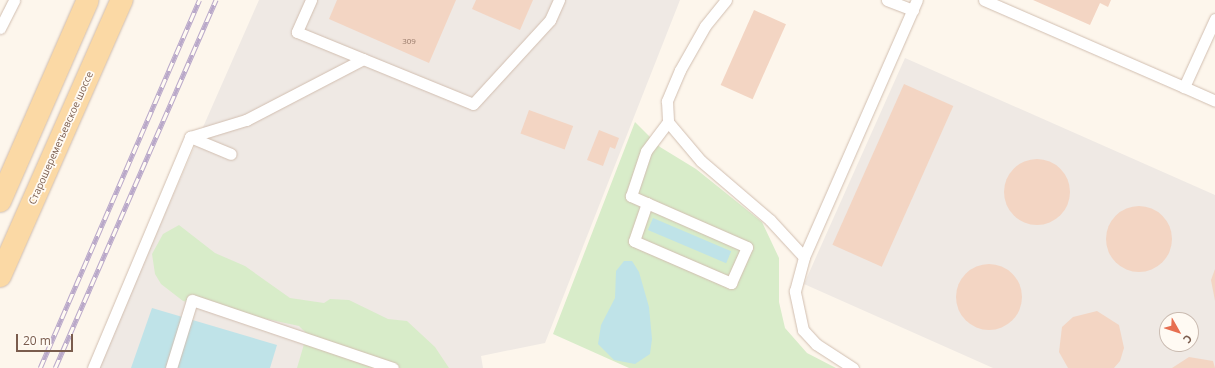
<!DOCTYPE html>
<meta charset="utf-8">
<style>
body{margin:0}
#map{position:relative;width:1215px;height:368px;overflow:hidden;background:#fdf6ec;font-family:"Open Sans",sans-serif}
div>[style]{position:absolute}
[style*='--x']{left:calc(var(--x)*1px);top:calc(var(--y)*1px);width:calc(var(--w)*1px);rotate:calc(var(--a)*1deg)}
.industrial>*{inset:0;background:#efe9e4}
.green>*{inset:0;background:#d8ecc9}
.water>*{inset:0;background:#bfe3e8;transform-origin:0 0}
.building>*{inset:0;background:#f3d5c3;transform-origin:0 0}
.round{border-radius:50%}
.roads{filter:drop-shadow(0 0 1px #d1beb0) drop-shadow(0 0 1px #d1beb0)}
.service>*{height:11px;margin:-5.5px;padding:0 5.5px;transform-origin:5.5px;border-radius:5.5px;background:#fff}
.primary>*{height:22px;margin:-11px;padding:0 11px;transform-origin:11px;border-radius:11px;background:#fbd9a5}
.rail>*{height:4.5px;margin-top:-2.25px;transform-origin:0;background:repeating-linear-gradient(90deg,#fffaf3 0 9px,#b9a8c9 0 18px);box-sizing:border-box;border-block:1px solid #b9a8c9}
span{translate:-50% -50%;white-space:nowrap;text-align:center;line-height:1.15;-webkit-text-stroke:3.5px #fffaf3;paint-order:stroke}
.number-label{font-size:8px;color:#987a6a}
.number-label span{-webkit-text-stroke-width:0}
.street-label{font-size:10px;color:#7a5c4d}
.north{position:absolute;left:1159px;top:312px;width:40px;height:40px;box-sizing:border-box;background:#fffaf3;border:1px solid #cabbb1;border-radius:50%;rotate:129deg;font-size:11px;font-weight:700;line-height:16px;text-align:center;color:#7a5c4d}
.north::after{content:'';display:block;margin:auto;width:14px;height:18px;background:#e76f51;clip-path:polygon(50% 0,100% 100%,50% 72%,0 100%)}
.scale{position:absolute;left:16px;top:334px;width:57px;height:18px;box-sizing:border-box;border:2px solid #7a5c4d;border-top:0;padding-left:5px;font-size:12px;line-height:14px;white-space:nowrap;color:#7a5c4d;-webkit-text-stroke:3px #fffaf3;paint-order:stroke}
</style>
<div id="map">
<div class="industrial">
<div style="clip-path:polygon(259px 0,680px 0,545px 343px,481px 356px,483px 368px,97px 368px)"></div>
<div style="clip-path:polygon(evenodd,905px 58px,1215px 195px,1215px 368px,993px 368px,804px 284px,905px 58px,1167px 320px,1191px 320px,1191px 344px,1167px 344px,1167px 320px)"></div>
</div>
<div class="green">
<div style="clip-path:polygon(635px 122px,660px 147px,696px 169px,762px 222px,779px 258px,779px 302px,785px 328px,807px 353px,836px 368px,629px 368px,553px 334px)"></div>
<div style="clip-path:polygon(179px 225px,215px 253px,245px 266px,290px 298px,324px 303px,330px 299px,349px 300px,388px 319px,407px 321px,435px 347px,449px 368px,297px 368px,307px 334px,299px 326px,183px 301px,161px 284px,155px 274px,152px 254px,163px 234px)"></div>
</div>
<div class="water">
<div style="left:653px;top:218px;width:85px;height:13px;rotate:23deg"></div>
<div style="clip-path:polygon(624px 261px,632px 261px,639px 272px,649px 307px,652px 339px,650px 354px,635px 364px,614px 360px,598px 344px,601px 325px,615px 298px,616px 271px)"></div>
<div style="clip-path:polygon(152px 308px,277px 345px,270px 368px,131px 368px)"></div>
</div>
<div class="building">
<div style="clip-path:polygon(337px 0,456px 0,429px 63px,329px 19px)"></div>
<div style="clip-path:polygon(476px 0,533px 0,520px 30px,472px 9px)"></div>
<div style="clip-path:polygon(1033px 0,1111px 0,1108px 7px,1100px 3px,1090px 25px)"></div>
<div style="left:754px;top:10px;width:35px;height:82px;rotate:24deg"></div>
<div style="left:904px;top:84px;width:54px;height:176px;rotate:24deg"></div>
<div style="left:529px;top:110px;width:47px;height:25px;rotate:20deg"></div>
<div style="clip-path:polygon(599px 130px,619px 138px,615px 149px,610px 147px,603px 166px,587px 160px)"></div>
<div class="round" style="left:1004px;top:159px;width:66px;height:66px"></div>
<div class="round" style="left:1106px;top:206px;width:66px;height:66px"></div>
<div class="round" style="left:956px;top:264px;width:66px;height:66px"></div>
<div style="clip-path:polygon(1215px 269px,1215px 301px,1211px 280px)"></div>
<div style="clip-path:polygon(1097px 311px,1119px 325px,1124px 348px,1120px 361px,1114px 368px,1068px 368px,1059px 352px,1062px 327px,1073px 317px)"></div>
<div style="clip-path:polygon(1189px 357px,1213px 361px,1215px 368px,1172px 368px)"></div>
</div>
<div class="roads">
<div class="service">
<div style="--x:311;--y:0;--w:35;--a:114"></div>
<div style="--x:297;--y:32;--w:190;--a:22.2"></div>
<div style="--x:473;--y:104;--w:114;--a:-47.5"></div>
<div style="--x:550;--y:20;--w:22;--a:-66"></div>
<div style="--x:726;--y:0;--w:33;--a:129"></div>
<div style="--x:705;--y:26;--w:51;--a:119.6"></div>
<div style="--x:680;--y:70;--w:34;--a:113"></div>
<div style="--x:667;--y:101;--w:21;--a:87"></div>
<div style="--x:668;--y:122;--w:51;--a:49.8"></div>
<div style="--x:701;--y:161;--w:91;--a:40.5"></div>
<div style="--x:770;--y:220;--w:50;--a:47.4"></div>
<div style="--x:887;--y:0;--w:28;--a:21"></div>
<div style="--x:984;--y:0;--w:218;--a:23.5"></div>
<div style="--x:1215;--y:19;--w:75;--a:114.5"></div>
<div style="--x:1184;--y:87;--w:34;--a:24"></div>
<div style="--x:0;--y:28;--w:31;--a:-63"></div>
<div style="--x:190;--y:137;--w:59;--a:-16.9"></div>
<div style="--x:246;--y:120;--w:132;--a:-27.5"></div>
<div style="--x:190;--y:137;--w:44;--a:22.5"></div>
<div style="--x:647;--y:203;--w:40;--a:108.9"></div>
<div style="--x:634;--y:241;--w:106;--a:23.4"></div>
<div style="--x:731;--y:283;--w:39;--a:-66"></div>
<div style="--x:747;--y:247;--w:127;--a:-156.3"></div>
<div style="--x:631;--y:196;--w:47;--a:-71.6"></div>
<div style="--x:646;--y:151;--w:36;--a:-53"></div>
<div style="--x:93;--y:368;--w:251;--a:-67.2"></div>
<div style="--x:171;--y:368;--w:71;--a:-72.8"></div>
<div style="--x:192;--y:300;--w:212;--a:18.7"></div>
<div style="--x:853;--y:368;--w:44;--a:-147"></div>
<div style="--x:816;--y:344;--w:19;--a:-133"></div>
<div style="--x:803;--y:330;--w:40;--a:-102"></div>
<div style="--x:795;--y:291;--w:35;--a:-75"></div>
<div style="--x:804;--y:257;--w:281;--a:-66.3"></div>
</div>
<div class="primary">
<div style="--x:0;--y:201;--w:219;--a:-66.4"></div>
<div style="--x:0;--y:276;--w:302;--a:-66.2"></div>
</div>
</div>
<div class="rail">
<div style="--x:40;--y:368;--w:401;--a:-66.6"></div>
<div style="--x:55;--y:368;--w:402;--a:-66.4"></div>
</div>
<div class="number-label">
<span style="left:409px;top:41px">309</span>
</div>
<div class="street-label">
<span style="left:61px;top:138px;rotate:-66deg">Старошереметьевское шоссе</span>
</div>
<div class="north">С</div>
<div class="scale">20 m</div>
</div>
